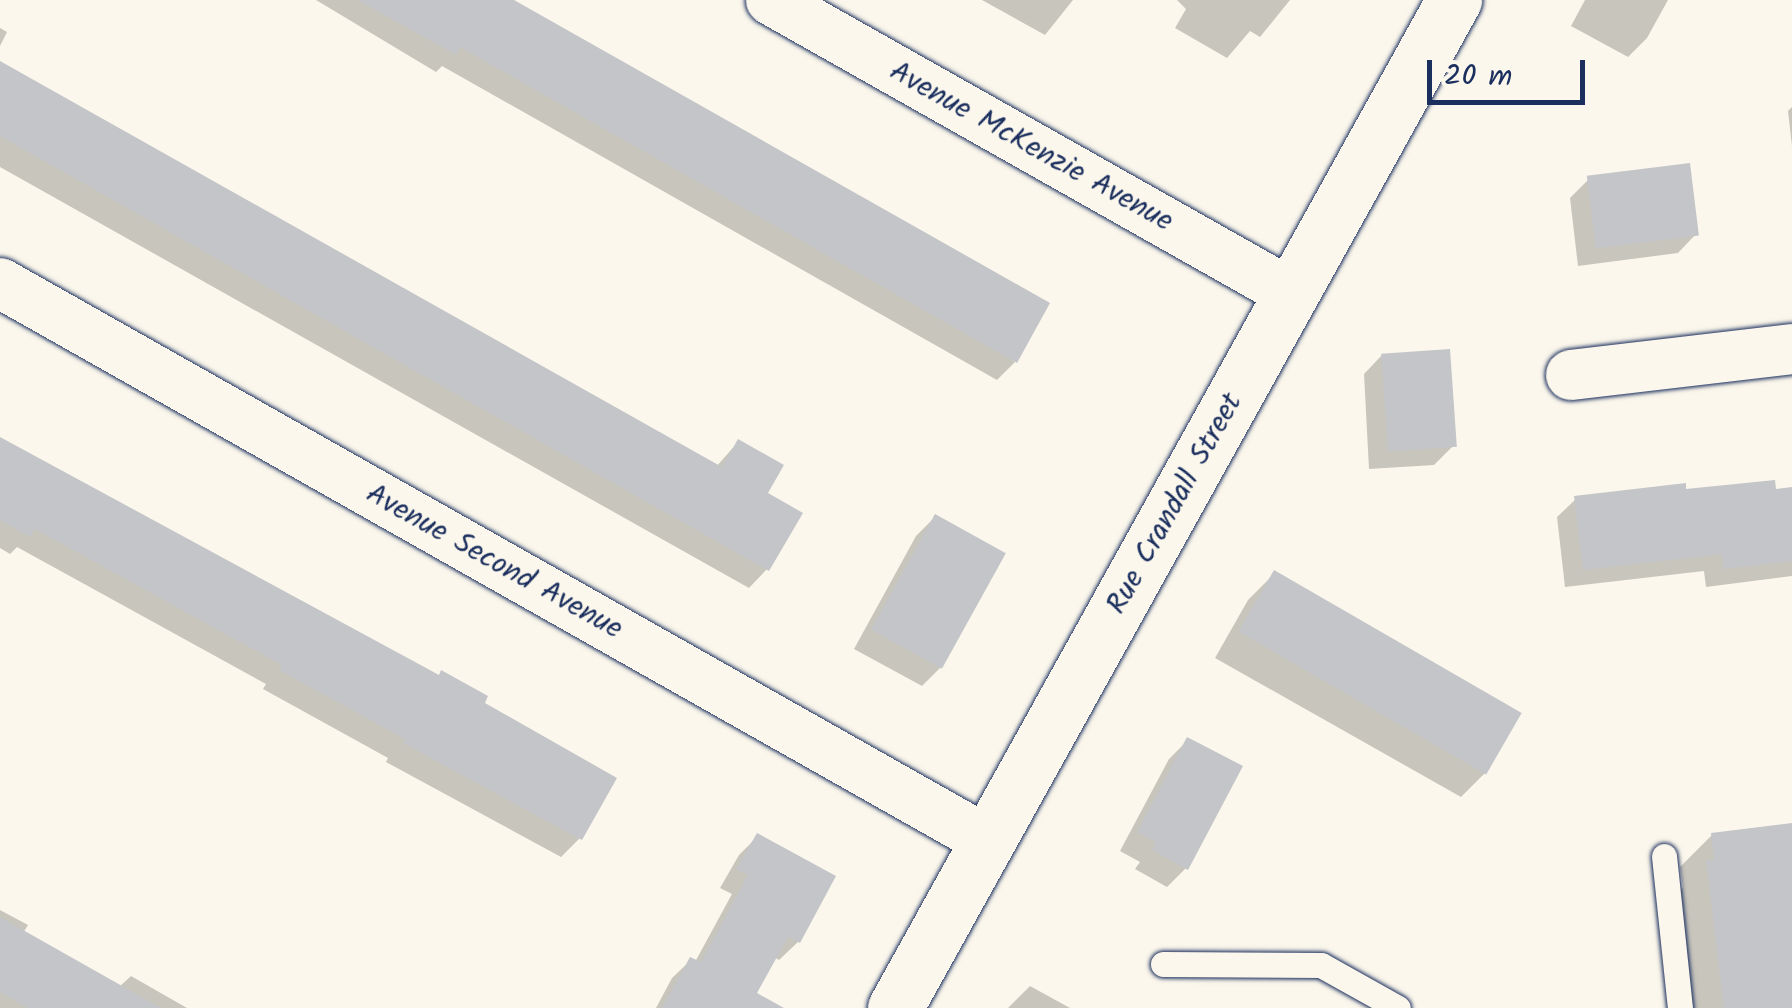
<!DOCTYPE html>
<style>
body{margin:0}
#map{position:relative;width:1792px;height:1008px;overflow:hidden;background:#fbf7ec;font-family:Kalam,sans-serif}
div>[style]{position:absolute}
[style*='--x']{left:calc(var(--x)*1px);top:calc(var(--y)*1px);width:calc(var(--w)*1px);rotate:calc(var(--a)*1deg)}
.shadow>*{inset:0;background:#0003}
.building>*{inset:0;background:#c3c5c9;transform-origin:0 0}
.roads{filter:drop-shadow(0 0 2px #1b2f5e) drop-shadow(0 0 2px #1b2f5e)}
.lane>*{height:25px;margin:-12.5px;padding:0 12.5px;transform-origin:12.5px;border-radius:12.5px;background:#fbf7ec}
.street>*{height:50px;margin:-25px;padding:0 25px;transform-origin:25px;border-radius:25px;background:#fbf7ec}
.secondary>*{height:55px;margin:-27.5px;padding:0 27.5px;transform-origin:27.5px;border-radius:27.5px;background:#fbf7ec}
span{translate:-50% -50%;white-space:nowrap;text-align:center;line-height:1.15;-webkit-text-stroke:8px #fbf7ec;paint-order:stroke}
.street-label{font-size:30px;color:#1b2f5e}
.scale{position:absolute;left:1427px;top:60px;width:158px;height:45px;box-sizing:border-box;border:5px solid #1b2f5e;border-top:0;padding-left:12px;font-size:30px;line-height:35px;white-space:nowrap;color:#1b2f5e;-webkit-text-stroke:8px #fbf7ec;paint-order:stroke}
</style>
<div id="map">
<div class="shadow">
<div style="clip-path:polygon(316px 0,507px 0,1015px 362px,997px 380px,442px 66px,436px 72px)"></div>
<div style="clip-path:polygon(982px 0,1073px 0,1045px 35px)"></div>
<div style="clip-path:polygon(1177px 0,1290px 0,1260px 37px,1250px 31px,1227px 58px,1175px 28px,1186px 9px)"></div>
<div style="clip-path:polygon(1585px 0,1668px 0,1647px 38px,1628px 57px,1571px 26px)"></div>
<div style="clip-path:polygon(0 28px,7px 32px,0 46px)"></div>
<div style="clip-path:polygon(0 63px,716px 467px,738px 442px,764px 494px,767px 569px,749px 588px,0 167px)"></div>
<div style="clip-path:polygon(1792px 107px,1792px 146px,1788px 111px)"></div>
<div style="clip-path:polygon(1589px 179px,1696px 234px,1678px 253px,1578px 266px,1570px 198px)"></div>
<div style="clip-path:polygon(1382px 355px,1453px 446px,1434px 465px,1369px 469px,1364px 374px)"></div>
<div style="clip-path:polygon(0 440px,481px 704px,580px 838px,561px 857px,386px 762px,388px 758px,263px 689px,266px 684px,17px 547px,10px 554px,0 548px)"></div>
<div style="clip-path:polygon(1792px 489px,1792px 576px,1706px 587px,1704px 571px,1565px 587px,1557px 517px,1576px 499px)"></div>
<div style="clip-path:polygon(935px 517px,940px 668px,922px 686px,854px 649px,916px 536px)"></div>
<div style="clip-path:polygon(1274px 574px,1487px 771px,1461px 797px,1215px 658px,1248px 600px)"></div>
<div style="clip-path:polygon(1188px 740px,1186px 868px,1167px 887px,1135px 869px,1140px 862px,1120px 851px,1169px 759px)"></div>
<div style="clip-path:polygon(1792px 825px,1792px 1008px,1689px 1008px,1675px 895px,1683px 887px,1680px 867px,1712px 835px)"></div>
<div style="clip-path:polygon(758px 836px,798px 942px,779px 960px,774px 957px,745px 1008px,656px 1008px,672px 978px,691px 960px,695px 962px,732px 894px,720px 888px,739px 855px)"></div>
<div style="clip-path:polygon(0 910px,28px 925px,23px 933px,119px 987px,131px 976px,187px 1008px,0 1008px)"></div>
<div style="clip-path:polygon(1030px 986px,1070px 1008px,1008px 1008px)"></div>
</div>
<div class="building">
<div style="clip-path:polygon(358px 0,514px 0,1050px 303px,1017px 363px,460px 47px,456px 55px)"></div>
<div style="clip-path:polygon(0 61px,722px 467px,738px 439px,784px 465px,768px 493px,803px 513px,769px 571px,0 136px)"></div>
<div style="left:1690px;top:163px;width:73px;height:104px;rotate:83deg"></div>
<div style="left:1450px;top:349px;width:98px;height:69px;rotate:86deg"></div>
<div style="clip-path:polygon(0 437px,439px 675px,441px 670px,488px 696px,485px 703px,617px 778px,582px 840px,403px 743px,405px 739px,279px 670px,282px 665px,35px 529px,30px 537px,0 520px)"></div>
<div style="clip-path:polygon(1775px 480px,1776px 489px,1792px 487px,1792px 561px,1724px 569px,1722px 554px,1583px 570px,1574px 496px,1686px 483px,1686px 489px)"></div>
<div style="left:935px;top:514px;width:81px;height:132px;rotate:29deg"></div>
<div style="left:1274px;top:570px;width:286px;height:71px;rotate:30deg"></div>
<div style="clip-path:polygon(1187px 737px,1243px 766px,1188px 870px,1152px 850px,1156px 842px,1137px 832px)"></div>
<div style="clip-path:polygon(1792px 823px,1792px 1008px,1724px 1008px,1706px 860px,1714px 860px,1711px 833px)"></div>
<div style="clip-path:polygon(757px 833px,836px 876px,800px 943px,788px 937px,757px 993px,784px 1008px,662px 1008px,690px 957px,701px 962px,748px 875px,736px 869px)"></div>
<div style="clip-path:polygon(0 917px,161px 1008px,28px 1008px,0 992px)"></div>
</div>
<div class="roads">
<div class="lane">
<div style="--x:1664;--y:856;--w:153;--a:84"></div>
<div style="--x:1163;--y:964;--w:158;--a:0.4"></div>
<div style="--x:1321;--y:965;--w:88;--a:29.2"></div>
</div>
<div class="street">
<div style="--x:771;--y:0;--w:598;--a:29.44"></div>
<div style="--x:0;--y:283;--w:1135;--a:29.46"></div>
<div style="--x:1571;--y:375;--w:223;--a:-6.7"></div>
</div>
<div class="secondary">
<div style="--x:895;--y:1008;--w:1153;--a:-60.99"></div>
</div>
</div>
<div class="street-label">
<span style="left:1031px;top:147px;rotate:29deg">Avenue McKenzie Avenue</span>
<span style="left:1175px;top:504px;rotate:-61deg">Rue Crandall Street</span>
<span style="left:494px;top:562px;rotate:29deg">Avenue Second Avenue</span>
</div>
<div class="scale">20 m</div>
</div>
